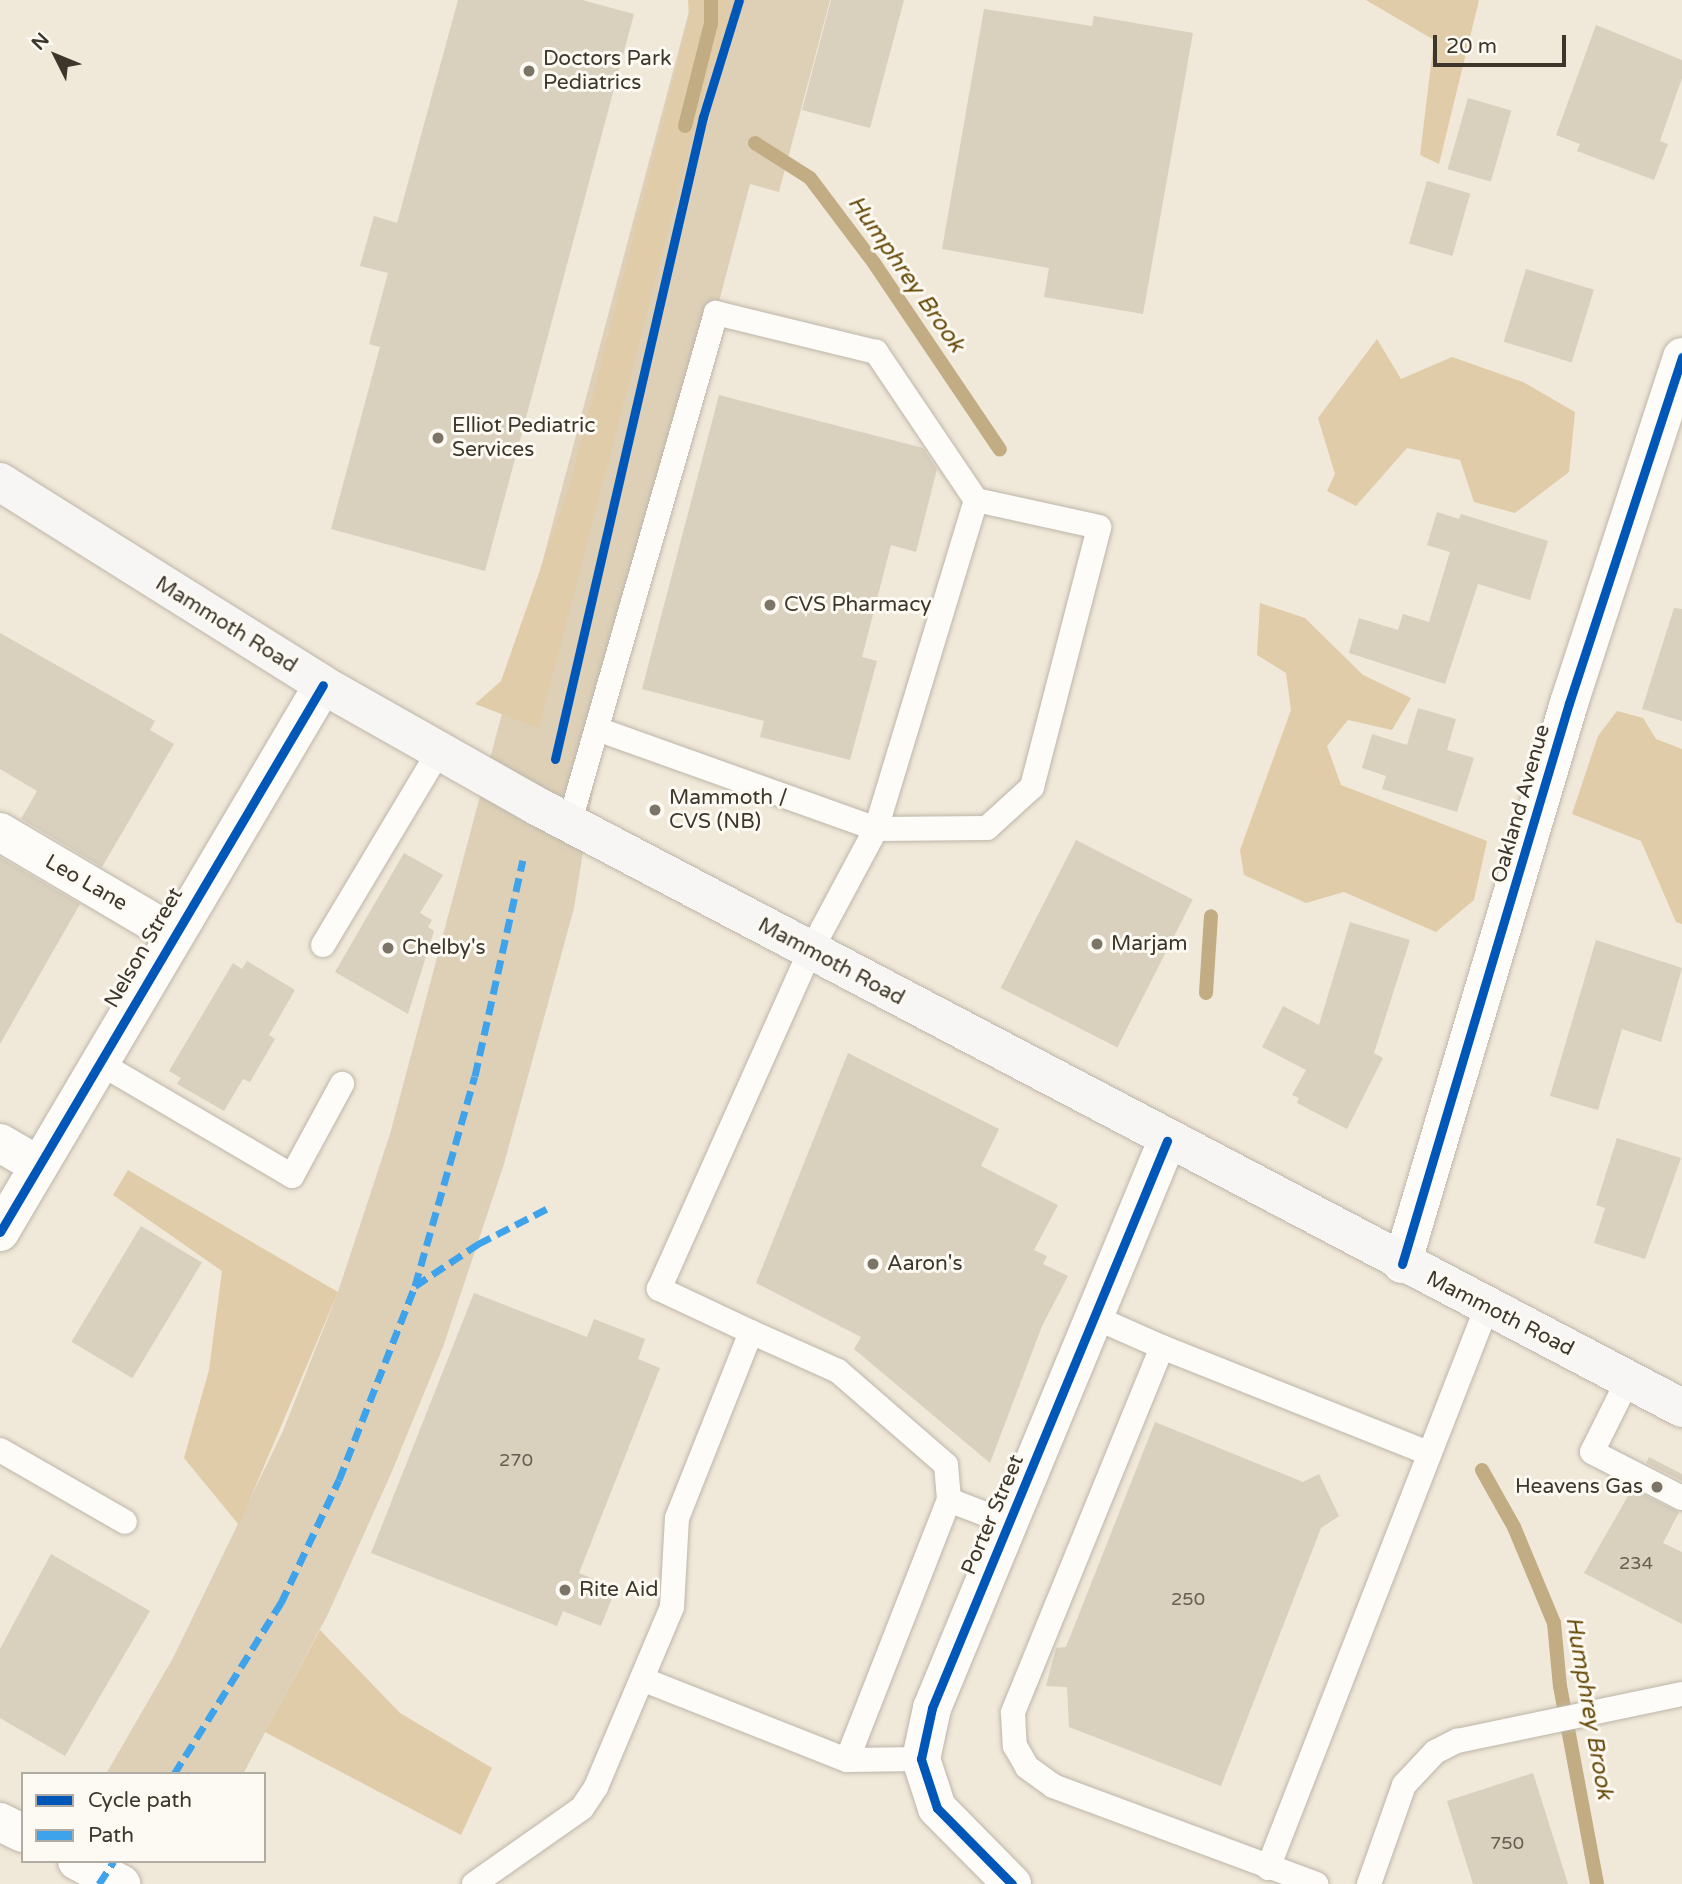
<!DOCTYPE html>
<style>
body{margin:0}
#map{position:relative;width:1682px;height:1884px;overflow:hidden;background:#f0e8d8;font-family:"Varela Round",sans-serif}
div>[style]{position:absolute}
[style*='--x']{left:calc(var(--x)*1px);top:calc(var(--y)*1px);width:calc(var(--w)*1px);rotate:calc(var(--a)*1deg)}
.green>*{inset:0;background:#ddd0b7}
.forest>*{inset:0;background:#e0cca8}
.stream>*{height:14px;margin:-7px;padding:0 7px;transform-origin:7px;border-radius:7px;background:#c2ac83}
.building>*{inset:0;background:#d9d0be;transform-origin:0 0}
.roads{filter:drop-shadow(0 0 2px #bdb6aa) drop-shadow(0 0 2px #bdb6aa)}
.service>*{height:24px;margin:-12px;padding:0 12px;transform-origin:12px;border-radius:12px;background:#fdfcf9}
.minor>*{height:38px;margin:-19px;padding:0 19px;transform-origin:19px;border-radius:19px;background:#fdfcf9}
.secondary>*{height:38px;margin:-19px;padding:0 19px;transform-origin:19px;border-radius:19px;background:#f8f6f5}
.quiet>*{height:7px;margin-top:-3.5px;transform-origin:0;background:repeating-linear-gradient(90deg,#3fa3eb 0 14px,transparent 0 21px)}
.cycleway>*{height:9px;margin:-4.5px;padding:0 4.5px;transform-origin:4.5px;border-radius:4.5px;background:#0057b8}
.dots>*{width:19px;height:19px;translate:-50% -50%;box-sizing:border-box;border:4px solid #fdfaf4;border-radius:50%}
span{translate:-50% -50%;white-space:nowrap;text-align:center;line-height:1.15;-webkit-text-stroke:6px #fdfaf4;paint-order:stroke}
.number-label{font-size:18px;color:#655d50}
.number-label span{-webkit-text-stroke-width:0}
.poi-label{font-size:21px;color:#3d362a}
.left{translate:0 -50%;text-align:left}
.right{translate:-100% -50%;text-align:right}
.street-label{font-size:21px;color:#3d362a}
.water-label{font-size:23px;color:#694c09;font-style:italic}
.legend{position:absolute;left:21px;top:1772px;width:245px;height:91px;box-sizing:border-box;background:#fdfaf4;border:2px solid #b0aca3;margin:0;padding:9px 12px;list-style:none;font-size:21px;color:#3d362a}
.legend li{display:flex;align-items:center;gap:14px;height:35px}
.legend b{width:35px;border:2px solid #b0aca3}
.north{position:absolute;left:21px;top:21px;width:70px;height:70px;-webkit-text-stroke:5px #fdfaf4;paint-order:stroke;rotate:313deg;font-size:19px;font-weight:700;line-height:28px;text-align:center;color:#3d362a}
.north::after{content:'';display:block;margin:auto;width:24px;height:32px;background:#3d362a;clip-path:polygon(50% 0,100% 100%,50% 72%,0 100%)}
.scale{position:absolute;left:1433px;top:35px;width:133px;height:32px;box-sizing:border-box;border:4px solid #3d362a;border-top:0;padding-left:9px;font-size:21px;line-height:24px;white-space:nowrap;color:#3d362a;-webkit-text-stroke:5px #fdfaf4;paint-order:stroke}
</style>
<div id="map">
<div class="green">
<div style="clip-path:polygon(692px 0,830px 0,779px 192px,750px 184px,597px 765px,574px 908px,504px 1164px,443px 1347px,390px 1476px,328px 1614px,243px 1774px,106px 1774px,173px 1658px,283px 1431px,338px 1292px,390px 1134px)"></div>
</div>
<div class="forest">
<div style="clip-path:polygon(688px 0,744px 0,710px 70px,539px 728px,475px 704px,501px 681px,570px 485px,689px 18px)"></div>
<div style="clip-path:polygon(1366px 0,1479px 0,1439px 164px,1420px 155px,1434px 40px)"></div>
<div style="clip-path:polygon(1377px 339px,1401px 379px,1452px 357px,1523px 382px,1575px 412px,1569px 472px,1515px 513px,1474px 502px,1460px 460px,1407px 448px,1356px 506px,1327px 491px,1335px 474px,1318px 418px)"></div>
<div style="clip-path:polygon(1260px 603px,1305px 618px,1363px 675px,1411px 698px,1392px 730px,1348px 720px,1327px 746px,1341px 785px,1487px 841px,1474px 900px,1436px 932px,1344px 892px,1306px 903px,1244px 875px,1240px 850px,1291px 710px,1286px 673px,1257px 655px)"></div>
<div style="clip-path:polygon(1617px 711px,1643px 718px,1656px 739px,1682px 749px,1682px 924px,1676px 922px,1641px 841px,1572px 814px,1598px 736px)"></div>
<div style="clip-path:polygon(128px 1170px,338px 1292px,239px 1525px,184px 1458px,209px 1370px,222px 1271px,113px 1195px)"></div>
<div style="clip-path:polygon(320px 1630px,400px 1713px,492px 1768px,461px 1835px,265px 1732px)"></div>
</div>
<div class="stream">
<div style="--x:685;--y:126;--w:106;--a:-75.8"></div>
<div style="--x:711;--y:23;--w:23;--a:-90"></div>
<div style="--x:755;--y:143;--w:65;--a:32.5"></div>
<div style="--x:810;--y:178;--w:106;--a:53"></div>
<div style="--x:874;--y:263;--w:225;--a:56"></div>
<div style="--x:1206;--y:993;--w:77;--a:-86.3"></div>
<div style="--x:1482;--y:1470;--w:65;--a:60.7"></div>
<div style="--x:1514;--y:1527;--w:104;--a:67.4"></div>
<div style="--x:1554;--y:1623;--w:63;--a:84.6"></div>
<div style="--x:1560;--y:1686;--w:201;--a:79.4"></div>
</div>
<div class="building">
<div style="clip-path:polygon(458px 0,582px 0,634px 14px,485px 571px,331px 529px,380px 347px,369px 344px,388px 273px,360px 266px,374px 216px,397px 223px)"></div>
<div style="clip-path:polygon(831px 0,904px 0,870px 128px,802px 110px)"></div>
<div style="clip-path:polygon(984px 9px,1092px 26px,1094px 16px,1193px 33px,1143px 314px,1044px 297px,1049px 268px,942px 249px)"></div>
<div style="clip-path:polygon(1596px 25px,1682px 60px,1682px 78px,1660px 141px,1668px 144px,1654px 180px,1577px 151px,1580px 144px,1556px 135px)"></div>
<div style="left:1468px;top:98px;width:45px;height:74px;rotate:16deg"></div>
<div style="left:1427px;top:181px;width:45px;height:65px;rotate:16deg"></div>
<div style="left:1526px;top:269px;width:71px;height:76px;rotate:17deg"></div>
<div style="clip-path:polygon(719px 395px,923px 448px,937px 469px,916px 552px,891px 545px,862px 657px,877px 661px,850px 760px,760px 737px,764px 721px,642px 689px)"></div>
<div style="clip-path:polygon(1437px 512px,1459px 519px,1461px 514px,1548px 541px,1530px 600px,1478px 584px,1445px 684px,1349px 653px,1359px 618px,1398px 630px,1403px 614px,1429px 622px,1450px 552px,1427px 545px)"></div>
<div style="clip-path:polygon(1674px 608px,1682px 609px,1682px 721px,1642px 709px)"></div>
<div style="clip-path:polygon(0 633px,155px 721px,150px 730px,174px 744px,102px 867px,21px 819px,37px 791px,0 769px)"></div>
<div style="clip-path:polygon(1418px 708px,1456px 719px,1447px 750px,1474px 758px,1457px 812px,1382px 789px,1386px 776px,1362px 768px,1372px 734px,1407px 745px)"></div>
<div style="left:1076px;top:840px;width:131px;height:166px;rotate:27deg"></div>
<div style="clip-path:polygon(404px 853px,443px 875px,420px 913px,432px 920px,428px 927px,434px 931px,408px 1014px,335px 972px)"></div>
<div style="clip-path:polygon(0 857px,80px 904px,0 1044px)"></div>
<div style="clip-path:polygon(1350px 922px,1410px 940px,1374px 1053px,1383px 1058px,1347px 1129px,1297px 1103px,1299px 1098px,1292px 1095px,1306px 1070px,1262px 1047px,1283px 1006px,1319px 1025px)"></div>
<div style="clip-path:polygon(1596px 940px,1682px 968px,1661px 1042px,1622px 1029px,1598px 1110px,1550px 1096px)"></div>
<div style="clip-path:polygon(247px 961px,295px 990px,269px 1035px,275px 1039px,250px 1082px,243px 1079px,224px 1111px,177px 1084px,181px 1078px,169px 1071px,233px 963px,242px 969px)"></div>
<div style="clip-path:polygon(848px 1053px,999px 1129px,981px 1166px,1058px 1205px,1034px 1250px,1047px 1256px,1043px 1264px,1068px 1276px,1042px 1326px,990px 1463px,854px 1349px,861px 1337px,756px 1283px)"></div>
<div style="clip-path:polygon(1617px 1138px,1681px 1158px,1645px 1259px,1594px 1243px,1605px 1208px,1596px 1205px)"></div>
<div style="left:141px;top:1226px;width:71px;height:135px;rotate:31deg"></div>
<div style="clip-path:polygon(474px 1293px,587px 1337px,594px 1319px,645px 1339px,638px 1359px,660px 1368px,579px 1573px,616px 1588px,601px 1626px,563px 1611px,557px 1626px,371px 1553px)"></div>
<div style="clip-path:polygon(1155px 1422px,1303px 1482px,1319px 1474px,1339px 1516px,1321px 1528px,1221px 1786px,1069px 1727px,1067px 1687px,1046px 1686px,1056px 1648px,1066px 1647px)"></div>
<div style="clip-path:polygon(1649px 1457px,1682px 1474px,1682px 1481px,1646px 1463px)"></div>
<div style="clip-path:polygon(1632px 1489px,1679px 1512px,1663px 1543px,1682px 1552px,1682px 1624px,1584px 1573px)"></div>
<div style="clip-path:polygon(51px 1554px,150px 1611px,65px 1756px,0 1718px,0 1649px)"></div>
<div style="clip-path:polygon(1533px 1773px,1568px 1884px,1473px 1884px,1447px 1801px)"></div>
</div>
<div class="roads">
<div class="service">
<div style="--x:600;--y:730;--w:293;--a:19.7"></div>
<div style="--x:876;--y:829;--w:344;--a:-73.1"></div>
<div style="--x:323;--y:945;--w:226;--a:-59.1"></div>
<div style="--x:98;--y:1062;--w:225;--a:30.4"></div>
<div style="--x:292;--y:1176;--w:105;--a:-61.5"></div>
<div style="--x:1094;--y:1317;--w:74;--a:23.8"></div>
<div style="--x:1162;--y:1347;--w:395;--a:112.2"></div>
<div style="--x:1013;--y:1713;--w:33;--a:87"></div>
<div style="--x:1015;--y:1746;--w:24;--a:60"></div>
<div style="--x:1027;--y:1767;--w:32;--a:36"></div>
<div style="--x:1053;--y:1786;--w:281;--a:20.4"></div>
<div style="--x:751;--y:1332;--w:95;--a:24.1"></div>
<div style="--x:838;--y:1371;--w:143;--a:41"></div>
<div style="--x:946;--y:1465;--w:35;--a:85"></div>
<div style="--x:1162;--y:1347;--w:287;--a:21.7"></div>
<div style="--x:1628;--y:1380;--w:80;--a:116.6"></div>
<div style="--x:1592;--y:1452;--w:101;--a:27.1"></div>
<div style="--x:0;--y:1450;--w:144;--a:29.9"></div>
<div style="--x:642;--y:1679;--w:220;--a:21.6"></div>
<div style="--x:847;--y:1760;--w:279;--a:-68.6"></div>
<div style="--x:949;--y:1500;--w:63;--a:21.3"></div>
<div style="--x:847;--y:1760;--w:74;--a:-0.8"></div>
<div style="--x:1268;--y:1868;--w:602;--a:-68.68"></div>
<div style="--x:474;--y:1884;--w:132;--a:-35.1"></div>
<div style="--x:582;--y:1808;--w:25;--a:-56"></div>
<div style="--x:596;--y:1787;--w:195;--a:-67.1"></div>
<div style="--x:672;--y:1607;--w:89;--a:-86.8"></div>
<div style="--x:677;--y:1518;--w:200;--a:-68.3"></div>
<div style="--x:751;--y:1332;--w:102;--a:-154.9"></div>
<div style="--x:659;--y:1289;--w:369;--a:-65.9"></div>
<div style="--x:810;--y:952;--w:140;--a:-61.8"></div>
<div style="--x:876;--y:829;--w:111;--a:-0.5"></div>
<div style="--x:987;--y:828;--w:61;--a:-42.3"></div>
<div style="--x:1032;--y:787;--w:268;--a:-75.5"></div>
<div style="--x:1099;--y:527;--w:126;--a:-167.6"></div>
<div style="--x:976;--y:500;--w:179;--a:-124"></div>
<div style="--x:876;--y:352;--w:165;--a:-166.3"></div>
<div style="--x:716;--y:313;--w:529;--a:106.03"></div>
<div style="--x:1369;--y:1884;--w:105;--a:-70.5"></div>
<div style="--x:1404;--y:1785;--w:45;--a:-46.8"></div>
<div style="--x:1435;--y:1752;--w:25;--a:-27"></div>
<div style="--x:1457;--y:1741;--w:230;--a:-11.8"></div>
</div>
<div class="minor">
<div style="--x:0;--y:832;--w:201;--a:30.5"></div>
<div style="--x:0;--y:1143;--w:44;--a:30.1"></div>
<div style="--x:0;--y:1232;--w:635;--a:-59.44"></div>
<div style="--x:1402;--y:1264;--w:585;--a:-73.42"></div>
<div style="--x:1569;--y:703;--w:364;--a:-71.9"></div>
<div style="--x:0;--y:1822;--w:25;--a:26"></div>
<div style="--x:77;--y:1861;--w:50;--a:27.6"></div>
<div style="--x:1012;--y:1884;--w:107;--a:-134.6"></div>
<div style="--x:937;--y:1808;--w:52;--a:-108.1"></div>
<div style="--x:921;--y:1759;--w:52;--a:-77.8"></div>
<div style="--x:932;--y:1708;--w:614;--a:-67.49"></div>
</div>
<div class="secondary">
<div style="--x:0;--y:482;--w:381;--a:32.1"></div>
<div style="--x:323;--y:685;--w:244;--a:29.5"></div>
<div style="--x:535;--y:805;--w:1296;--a:27.73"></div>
</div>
</div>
<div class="quiet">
<div style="--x:415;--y:1286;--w:76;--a:-33.7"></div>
<div style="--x:478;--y:1244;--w:83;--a:-27.2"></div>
<div style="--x:174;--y:1774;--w:202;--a:-58"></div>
<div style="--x:281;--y:1603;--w:136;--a:-64.8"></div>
<div style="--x:339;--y:1480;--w:208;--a:-68.6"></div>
<div style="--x:415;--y:1286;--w:218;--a:-74.1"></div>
<div style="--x:475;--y:1076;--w:221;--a:-77.5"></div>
<div style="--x:99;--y:1884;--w:27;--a:-57"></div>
</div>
<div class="cycleway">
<div style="--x:555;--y:759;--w:659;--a:-77.02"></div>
<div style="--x:703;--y:117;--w:122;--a:-72.9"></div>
<div style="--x:0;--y:1232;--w:635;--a:-59.44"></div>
<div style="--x:1402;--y:1264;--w:585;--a:-73.42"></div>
<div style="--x:1569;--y:703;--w:364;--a:-71.9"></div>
<div style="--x:1012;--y:1884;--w:107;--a:-134.6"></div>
<div style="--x:937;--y:1808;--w:52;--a:-108.1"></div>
<div style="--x:921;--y:1759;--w:52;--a:-77.8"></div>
<div style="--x:932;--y:1708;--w:614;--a:-67.49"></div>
</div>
<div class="dots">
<div style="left:529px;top:71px;background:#7c7467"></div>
<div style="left:438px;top:438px;background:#7c7467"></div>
<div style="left:770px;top:605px;background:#7c7467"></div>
<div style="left:655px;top:810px;background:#7c7467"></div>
<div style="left:1097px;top:944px;background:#7c7467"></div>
<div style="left:388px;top:948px;background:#7c7467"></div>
<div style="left:873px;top:1264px;background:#7c7467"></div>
<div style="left:1657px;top:1487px;background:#7c7467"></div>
<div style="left:565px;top:1590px;background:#7c7467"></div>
</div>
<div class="number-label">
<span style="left:516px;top:1460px">270</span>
<span style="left:1636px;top:1563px">234</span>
<span style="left:1188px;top:1599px">250</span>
<span style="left:1507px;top:1843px">750</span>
</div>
<div class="poi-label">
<span class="left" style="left:543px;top:71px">Doctors Park<br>Pediatrics</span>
<span class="left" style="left:452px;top:438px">Elliot Pediatric<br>Services</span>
<span class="left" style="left:784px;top:605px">CVS Pharmacy</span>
<span class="left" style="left:669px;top:810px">Mammoth /<br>CVS (NB)</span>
<span class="left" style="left:1111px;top:944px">Marjam</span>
<span class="left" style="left:402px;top:948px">Chelby's</span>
<span class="left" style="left:887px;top:1264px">Aaron's</span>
<span class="right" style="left:1643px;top:1487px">Heavens Gas</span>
<span class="left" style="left:579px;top:1590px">Rite Aid</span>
</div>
<div class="street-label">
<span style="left:226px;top:625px;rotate:32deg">Mammoth Road</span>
<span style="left:1521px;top:804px;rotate:-74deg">Oakland Avenue</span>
<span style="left:86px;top:883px;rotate:30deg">Leo Lane</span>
<span style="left:144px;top:948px;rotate:-60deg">Nelson Street</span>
<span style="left:831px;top:962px;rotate:28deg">Mammoth Road</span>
<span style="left:1500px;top:1314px;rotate:27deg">Mammoth Road</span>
<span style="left:993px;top:1515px;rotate:-67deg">Porter Street</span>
</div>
<div class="water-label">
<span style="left:906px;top:274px;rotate:55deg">Humphrey Brook</span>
<span style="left:1589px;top:1708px;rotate:80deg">Humphrey Brook</span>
</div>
<ul class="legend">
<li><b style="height:9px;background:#0057b8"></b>Cycle path</li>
<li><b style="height:9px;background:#3fa3eb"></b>Path</li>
</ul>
<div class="north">N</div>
<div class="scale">20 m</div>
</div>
